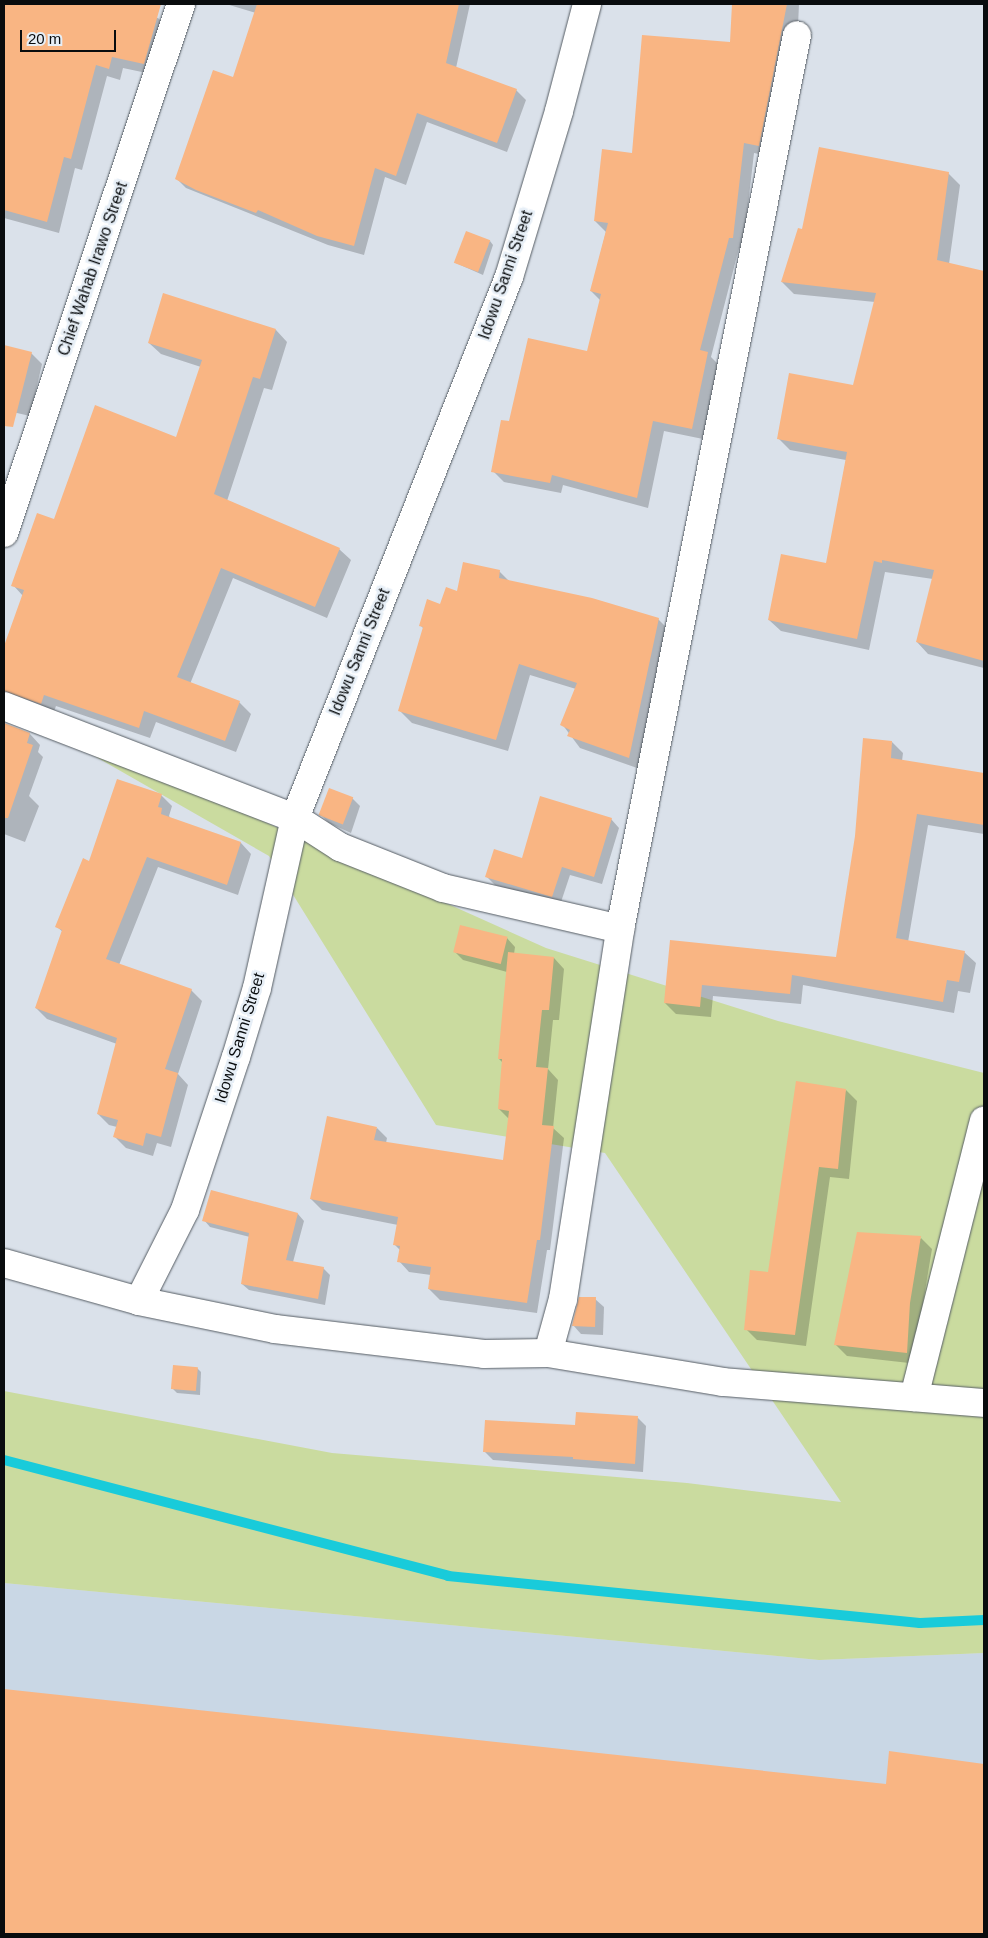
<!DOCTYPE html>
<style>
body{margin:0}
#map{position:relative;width:988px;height:1938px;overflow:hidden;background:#dae1ea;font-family:Arial,sans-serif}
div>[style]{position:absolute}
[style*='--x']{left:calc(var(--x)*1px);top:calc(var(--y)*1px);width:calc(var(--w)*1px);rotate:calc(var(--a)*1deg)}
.built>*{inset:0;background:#c9d7e5}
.green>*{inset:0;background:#cadb9f}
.shadow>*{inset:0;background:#0003}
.stream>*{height:10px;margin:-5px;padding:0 5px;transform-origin:5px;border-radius:5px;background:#19cbda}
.building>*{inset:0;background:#f9b583;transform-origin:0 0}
.roads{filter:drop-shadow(0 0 1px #565d64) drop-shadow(0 0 1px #565d64)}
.street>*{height:28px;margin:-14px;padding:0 14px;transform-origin:14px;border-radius:14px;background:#fff}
span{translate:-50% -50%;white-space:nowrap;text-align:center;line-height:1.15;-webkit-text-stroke:5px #e7eff7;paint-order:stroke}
.street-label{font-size:16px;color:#090c0e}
.frame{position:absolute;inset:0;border:5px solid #090c0e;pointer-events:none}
.scale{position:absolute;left:20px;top:30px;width:96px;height:22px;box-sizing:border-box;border:2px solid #090c0e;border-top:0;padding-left:6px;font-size:15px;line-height:18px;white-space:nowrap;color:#090c0e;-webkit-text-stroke:4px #e7eff7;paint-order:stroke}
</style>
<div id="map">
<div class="built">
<div style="clip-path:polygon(4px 1583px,819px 1660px,984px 1653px,984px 1934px,4px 1934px)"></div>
</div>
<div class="green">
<div style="clip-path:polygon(7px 706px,546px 948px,778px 1021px,984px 1073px,984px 1653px,819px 1660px,4px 1583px,4px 1391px,332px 1453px,687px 1483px,841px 1502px,605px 1153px,436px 1125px,269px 856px)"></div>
</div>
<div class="shadow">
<div style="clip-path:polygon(4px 4px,130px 4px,138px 14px,158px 18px,169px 29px,156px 75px,123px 68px,120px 80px,107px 76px,82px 170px,75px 168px,59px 233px,4px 218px)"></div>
<div style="clip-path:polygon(226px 4px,470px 4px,456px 68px,516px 90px,526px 100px,507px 152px,427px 122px,406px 185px,385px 177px,364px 255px,328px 245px,186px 188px,177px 179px,233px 79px,256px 13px)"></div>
<div style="clip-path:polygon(733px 4px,799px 4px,798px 26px,770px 156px,754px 153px,743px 249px,739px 248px,711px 357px,718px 364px,703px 439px,664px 431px,648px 508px,563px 485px,561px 493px,504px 482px,493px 471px,510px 423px,588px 353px,601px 301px,591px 291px,606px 232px,595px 221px,633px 155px,731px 44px)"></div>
<div style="clip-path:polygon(948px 173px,960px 185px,949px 264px,983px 272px,984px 268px,984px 668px,928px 654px,917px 642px,933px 579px,885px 572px,869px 650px,781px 631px,769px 620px,827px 565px,846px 460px,790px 450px,778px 438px,854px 386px,875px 302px,794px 294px,782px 282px,803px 230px)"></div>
<div style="clip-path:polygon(490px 241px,493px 245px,483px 275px,456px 263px)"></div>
<div style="clip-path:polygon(276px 330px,287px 342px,272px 390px,264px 388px,227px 501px,339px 549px,351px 560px,327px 618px,233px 578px,190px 684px,239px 702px,251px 714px,236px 752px,156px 722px,150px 738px,56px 706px,53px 714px,4px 709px,4px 650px,23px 596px,13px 585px,55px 521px,177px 439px,201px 367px,161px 354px,149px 343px)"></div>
<div style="clip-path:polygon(4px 346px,31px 353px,42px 364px,30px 416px,4px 410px)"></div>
<div style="clip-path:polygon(499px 571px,510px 582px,658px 619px,670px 631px,640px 769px,580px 748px,562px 724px,576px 689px,530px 675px,508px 751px,412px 723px,400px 711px,424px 629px,420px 625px,458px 592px)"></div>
<div style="clip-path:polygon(4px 724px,30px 734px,40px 745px,38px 752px,43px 757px,29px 796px,39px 806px,25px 842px,4px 834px)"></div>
<div style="clip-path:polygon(892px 742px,903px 753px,902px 761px,984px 774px,984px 834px,928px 825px,908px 942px,964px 952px,976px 963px,970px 993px,958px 991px,954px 1013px,803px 985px,801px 1004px,713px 996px,711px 1017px,676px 1014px,665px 1003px,671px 941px,837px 958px)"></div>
<div style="clip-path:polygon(161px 795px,172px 806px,169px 816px,171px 819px,241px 843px,251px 854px,238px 895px,158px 867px,119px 965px,191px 990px,202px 1001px,178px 1074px,188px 1085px,171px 1147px,157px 1143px,153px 1156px,126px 1148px,115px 1137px,117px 1127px,109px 1125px,98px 1114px,117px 1044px,47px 1019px,36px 1008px,63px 932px,57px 927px,90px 863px)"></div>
<div style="clip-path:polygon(352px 798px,360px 806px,351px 833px,329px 823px,320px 814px)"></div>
<div style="clip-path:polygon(611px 819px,619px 828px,602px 884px,570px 875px,560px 905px,495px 885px,486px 876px)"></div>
<div style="clip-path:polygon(507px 938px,515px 947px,514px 954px,554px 958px,564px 969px,559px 1020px,553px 1020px,548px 1069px,558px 1080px,553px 1128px,564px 1138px,550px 1250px,547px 1250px,537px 1313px,440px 1300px,429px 1289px,431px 1275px,409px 1272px,399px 1261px,401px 1251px,395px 1245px,398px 1225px,322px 1210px,311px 1199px,377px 1128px,387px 1138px,386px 1143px,504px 1162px,510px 1120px,499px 1109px,503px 1063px,499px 1059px,507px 972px,463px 960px,455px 952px)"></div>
<div style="clip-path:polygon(846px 1090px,857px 1101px,849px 1179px,830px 1177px,806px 1346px,757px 1340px,746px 1329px)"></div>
<div style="clip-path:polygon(298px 1214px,304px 1221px,293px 1262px,323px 1268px,330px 1275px,325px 1305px,249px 1290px,242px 1284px,250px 1237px,210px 1227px,204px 1220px)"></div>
<div style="clip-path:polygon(921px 1238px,932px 1249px,921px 1315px,918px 1364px,847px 1356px,835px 1344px)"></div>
<div style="clip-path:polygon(595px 1299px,604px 1307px,603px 1335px,581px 1334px,573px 1325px)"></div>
<div style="clip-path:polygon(197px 1368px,201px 1372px,200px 1395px,177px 1393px,173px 1389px)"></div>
<div style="clip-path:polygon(638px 1418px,646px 1426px,643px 1472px,493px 1460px,485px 1452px,576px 1426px)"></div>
<div style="clip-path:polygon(4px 1691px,887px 1785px,890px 1752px,984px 1765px,984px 1934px,4px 1934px)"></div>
</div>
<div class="stream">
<div style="--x:4;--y:1460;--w:459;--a:14.6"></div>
<div style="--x:448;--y:1576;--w:474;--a:5.7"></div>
<div style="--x:920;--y:1623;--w:64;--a:-2.7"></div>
</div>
<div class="building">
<div style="clip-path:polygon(4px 4px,161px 4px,144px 64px,112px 57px,109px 69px,96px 65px,71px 159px,64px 157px,47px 222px,4px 210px)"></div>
<div style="clip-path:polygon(257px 4px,459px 4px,446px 63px,517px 89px,497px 143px,417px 113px,396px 176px,375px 168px,354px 246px,317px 236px,258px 210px,256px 213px,196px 190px,175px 179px,213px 70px,233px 77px)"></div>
<div style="clip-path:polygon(732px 4px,787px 4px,759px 146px,744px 143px,733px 238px,729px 238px,700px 350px,708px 352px,692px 429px,653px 421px,637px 498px,552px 475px,550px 483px,491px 472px,501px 420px,509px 421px,528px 338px,587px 351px,601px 294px,590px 291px,608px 223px,594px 221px,602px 149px,632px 153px,642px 35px,730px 42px)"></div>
<div style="clip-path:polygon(819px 147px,949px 172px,937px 260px,984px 271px,984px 661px,916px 642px,934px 570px,882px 560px,882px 563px,874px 561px,857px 639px,768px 620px,781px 554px,826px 563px,847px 452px,777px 439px,789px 373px,853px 385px,876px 293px,781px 282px,798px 228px,802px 229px)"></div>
<div style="left:466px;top:231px;width:26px;height:34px;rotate:21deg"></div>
<div style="clip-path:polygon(163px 293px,276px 329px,260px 379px,253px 377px,214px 494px,340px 548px,315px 607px,221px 568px,177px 677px,240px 701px,225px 741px,144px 711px,139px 728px,44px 695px,41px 704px,4px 691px,4px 646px,24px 590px,11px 586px,37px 513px,54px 519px,95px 405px,176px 437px,202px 360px,148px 343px)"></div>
<div style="clip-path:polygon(4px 345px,32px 352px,13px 427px,4px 426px)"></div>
<div style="clip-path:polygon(463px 562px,500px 570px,499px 578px,592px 598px,659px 618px,629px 758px,567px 736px,570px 730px,560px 725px,577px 683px,519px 664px,496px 740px,398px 711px,423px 627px,419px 626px,427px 599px,440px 604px,446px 587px,457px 591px)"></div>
<div style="clip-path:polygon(4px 723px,30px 733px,27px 743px,33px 745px,8px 818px,4px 818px)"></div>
<div style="clip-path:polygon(863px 738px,892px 741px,891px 758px,984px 773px,984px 825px,917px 814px,896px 938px,965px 951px,959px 982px,947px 980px,943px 1002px,792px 975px,790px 994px,702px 985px,700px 1007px,664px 1003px,670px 940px,836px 957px,855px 836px)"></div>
<div style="clip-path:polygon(117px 779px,162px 794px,158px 807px,162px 808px,161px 814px,241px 842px,227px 885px,147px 857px,106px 959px,192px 989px,165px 1069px,178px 1073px,161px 1137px,146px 1133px,143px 1146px,113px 1137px,118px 1120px,97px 1114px,117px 1038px,35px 1008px,62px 930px,55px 927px,83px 858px,89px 861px)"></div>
<div style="left:329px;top:788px;width:26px;height:29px;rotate:21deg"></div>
<div style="clip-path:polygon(540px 796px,612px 818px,594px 877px,562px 867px,552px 897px,485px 877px,494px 849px,522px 858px)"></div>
<div style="left:460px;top:925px;width:49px;height:28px;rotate:14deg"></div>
<div style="clip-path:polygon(508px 952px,554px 957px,549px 1010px,542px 1010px,536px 1067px,548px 1068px,542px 1125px,554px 1126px,540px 1240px,537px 1240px,527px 1303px,428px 1289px,431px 1267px,397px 1262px,400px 1246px,393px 1245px,398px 1217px,310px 1199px,327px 1116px,377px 1127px,374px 1140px,503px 1160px,509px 1111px,498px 1109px,502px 1059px,498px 1059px)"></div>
<div style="clip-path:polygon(796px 1081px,846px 1089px,838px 1169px,819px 1167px,795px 1335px,744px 1330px,750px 1270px,768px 1272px)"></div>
<div style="clip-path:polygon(211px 1190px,298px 1213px,286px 1260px,324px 1267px,318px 1299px,241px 1284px,249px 1233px,202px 1221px)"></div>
<div style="clip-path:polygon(857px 1232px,921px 1236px,910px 1303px,907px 1353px,834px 1345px)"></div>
<div style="clip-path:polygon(579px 1297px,596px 1297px,595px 1327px,572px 1326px)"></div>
<div style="left:173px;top:1365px;width:25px;height:24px;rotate:5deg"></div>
<div style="clip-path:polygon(576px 1412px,638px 1416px,635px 1464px,573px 1459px,573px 1457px,483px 1452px,485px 1420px,575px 1425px)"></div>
<div style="clip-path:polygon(4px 1689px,886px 1784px,889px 1751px,984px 1764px,984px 1934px,4px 1934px)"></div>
</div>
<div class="roads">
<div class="street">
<div style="--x:4;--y:533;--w:558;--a:-71.5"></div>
<div style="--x:4;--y:706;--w:312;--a:21.1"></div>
<div style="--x:295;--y:818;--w:54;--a:32.8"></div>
<div style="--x:340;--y:847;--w:111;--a:21.7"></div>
<div style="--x:443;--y:888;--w:182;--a:13"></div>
<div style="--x:4;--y:1263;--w:140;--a:15.7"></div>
<div style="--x:139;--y:1301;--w:139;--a:11.6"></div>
<div style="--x:275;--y:1329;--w:210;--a:6.8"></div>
<div style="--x:484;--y:1354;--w:64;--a:-0.9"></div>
<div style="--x:548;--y:1353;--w:177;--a:9.4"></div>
<div style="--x:723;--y:1382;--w:262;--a:4.6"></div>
<div style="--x:139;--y:1301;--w:102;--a:-63.2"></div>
<div style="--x:185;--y:1210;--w:161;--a:-71.6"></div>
<div style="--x:236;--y:1057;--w:72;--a:-73.1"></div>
<div style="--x:257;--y:988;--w:174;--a:-77.4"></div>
<div style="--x:295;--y:818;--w:582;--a:-68.42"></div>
<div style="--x:509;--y:277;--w:173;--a:-73.2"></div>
<div style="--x:559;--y:111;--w:111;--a:-75.3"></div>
<div style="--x:548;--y:1353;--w:56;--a:-74.5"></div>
<div style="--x:563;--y:1299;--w:374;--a:-81.2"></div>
<div style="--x:620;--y:929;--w:911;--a:-78.8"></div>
<div style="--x:914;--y:1397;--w:285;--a:-75.8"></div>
</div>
</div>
<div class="street-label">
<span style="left:93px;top:269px;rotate:-71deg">Chief Wahab Irawo Street</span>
<span style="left:506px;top:275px;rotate:-71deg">Idowu Sanni Street</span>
<span style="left:360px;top:652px;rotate:-68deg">Idowu Sanni Street</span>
<span style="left:240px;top:1038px;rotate:-73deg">Idowu Sanni Street</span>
</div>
<div class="frame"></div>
<div class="scale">20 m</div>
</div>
